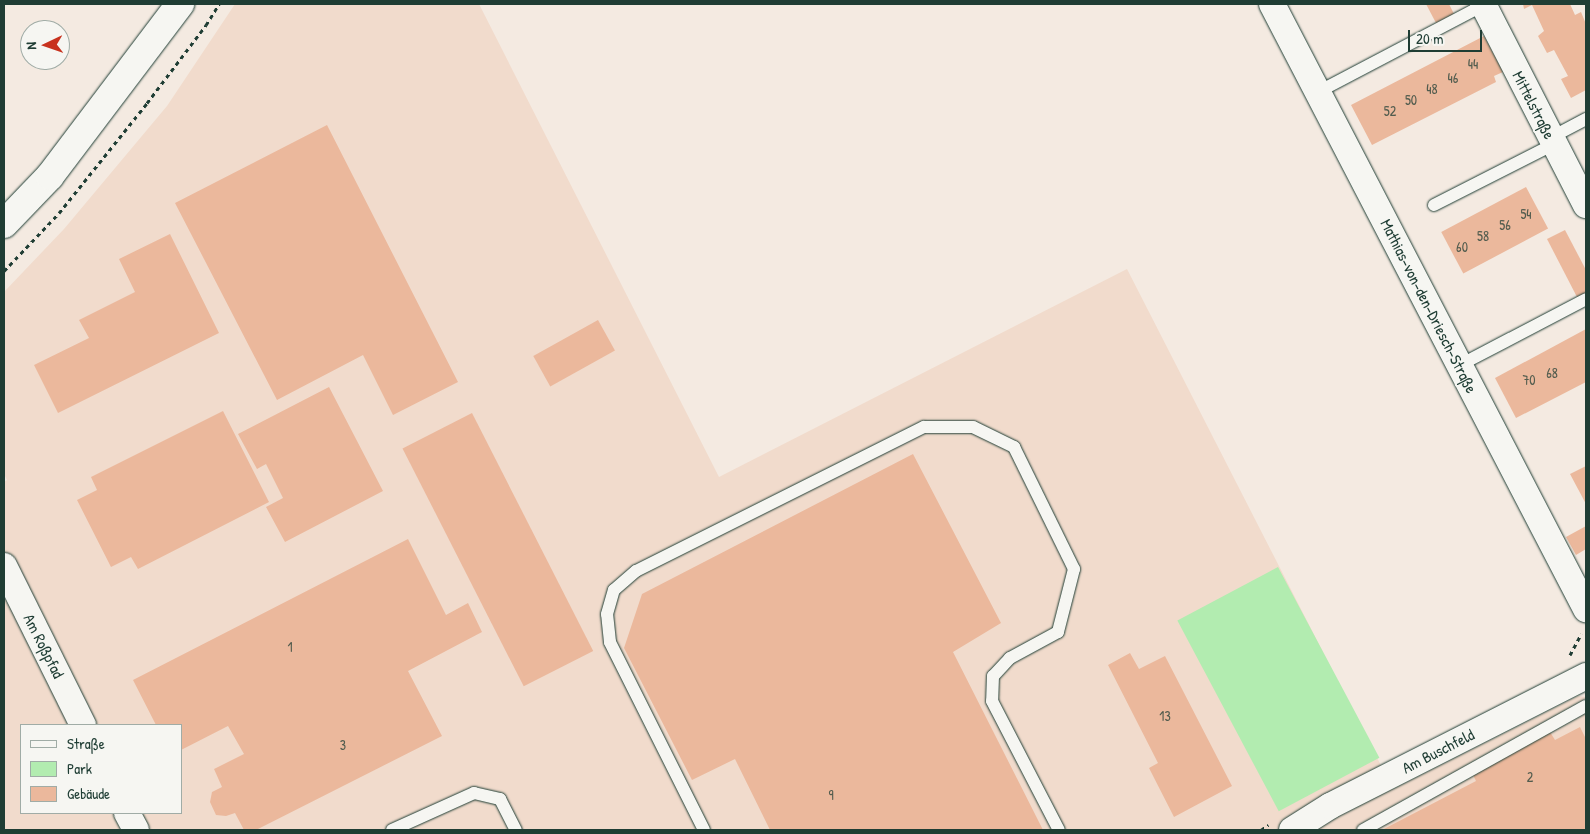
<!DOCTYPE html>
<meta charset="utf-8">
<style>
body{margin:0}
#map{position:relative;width:1590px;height:834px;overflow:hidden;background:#f4eae1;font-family:"Patrick Hand",sans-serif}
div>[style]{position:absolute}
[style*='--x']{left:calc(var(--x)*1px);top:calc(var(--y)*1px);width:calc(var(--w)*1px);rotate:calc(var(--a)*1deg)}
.built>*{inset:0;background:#f1dbcc}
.green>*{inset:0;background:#b2ecb0;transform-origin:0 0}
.building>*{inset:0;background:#ebb89c;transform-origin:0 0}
.path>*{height:3px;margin-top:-1.5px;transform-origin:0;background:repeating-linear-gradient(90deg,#1f3d34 0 4px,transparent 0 8px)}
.roads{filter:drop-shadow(0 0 1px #1f3d34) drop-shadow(0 0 1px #1f3d34)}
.lane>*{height:12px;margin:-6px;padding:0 6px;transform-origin:6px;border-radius:6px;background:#f6f6f2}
.street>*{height:26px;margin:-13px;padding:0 13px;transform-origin:13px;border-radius:13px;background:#f6f6f2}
.secondary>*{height:28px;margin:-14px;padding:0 14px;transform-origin:14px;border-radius:14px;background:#f6f6f2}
span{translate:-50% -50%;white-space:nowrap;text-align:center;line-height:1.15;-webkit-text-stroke:4px #f6f6f2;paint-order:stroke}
.number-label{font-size:14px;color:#525c4e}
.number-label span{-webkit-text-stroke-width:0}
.street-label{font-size:16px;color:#1f3d34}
.frame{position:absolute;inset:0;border:5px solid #1f3d34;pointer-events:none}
.legend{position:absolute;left:20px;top:724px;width:162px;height:90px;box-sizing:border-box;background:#f6f6f2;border:1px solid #a0aca6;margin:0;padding:6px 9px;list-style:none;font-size:15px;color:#1f3d34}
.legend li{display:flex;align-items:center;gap:10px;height:25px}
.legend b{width:25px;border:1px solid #a0aca6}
.north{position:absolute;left:20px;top:20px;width:50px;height:50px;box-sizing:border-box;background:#f6f6f2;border:1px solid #a0aca6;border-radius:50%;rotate:267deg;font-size:14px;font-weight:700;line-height:20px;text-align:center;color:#1f3d34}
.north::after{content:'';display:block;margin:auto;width:18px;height:22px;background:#c8321e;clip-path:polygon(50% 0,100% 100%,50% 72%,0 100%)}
.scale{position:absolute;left:1408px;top:30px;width:74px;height:22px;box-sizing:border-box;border:2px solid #1f3d34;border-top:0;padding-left:6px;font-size:15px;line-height:18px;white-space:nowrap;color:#1f3d34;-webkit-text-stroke:4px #f6f6f2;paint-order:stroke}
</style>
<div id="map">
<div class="built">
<div style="clip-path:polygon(evenodd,235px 4px,479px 4px,719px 477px,1127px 269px,1393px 789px,1578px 696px,1586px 697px,1586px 830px,4px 830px,4px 482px,7px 480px,4px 474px,4px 292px,64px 229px,167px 106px,235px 4px,21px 725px,181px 725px,181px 813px,21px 813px,21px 725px)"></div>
</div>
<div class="green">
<div style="left:1278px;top:567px;width:216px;height:114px;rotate:62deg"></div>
</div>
<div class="building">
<div style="clip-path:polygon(1426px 4px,1449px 4px,1454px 14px,1436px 23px)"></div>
<div style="clip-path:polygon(1523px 4px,1570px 4px,1575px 15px,1581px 12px,1586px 24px,1586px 90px,1571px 98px,1561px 79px,1568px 76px,1554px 50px,1547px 53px,1538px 36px,1544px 31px,1532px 5px,1524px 9px)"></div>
<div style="clip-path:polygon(1484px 36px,1503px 72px,1494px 76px,1496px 82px,1372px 145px,1351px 105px)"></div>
<div style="clip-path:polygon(327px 125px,458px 382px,393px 415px,363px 355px,277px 400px,175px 203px)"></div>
<div style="left:1526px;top:187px;width:47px;height:96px;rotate:62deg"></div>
<div style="clip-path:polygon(1565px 230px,1586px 270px,1586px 293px,1577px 297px,1547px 239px)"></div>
<div style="clip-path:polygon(170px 234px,219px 333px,58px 413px,34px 365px,89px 338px,79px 320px,135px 292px,119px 259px)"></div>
<div style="left:598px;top:320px;width:35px;height:74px;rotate:61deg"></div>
<div style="clip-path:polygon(1586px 329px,1586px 382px,1516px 418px,1495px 378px)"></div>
<div style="clip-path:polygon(329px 387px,383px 491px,285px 542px,266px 507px,283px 498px,266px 464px,257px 469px,238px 434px)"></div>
<div style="clip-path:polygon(223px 411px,269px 502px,138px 569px,131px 557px,111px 567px,77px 500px,97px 490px,91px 477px)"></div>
<div style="left:472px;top:413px;width:267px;height:78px;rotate:63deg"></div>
<div style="clip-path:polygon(913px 454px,1001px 623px,953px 652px,1043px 830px,770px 830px,735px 759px,692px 780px,624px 648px,642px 594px)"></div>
<div style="clip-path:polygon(1586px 466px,1586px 504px,1570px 474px)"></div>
<div style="clip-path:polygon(1586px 526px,1586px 549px,1576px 555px,1566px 537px)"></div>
<div style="clip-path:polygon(408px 539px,446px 615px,468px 603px,482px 632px,408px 671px,442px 736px,256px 830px,244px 830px,235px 813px,226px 816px,216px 815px,210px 802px,212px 792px,222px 787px,214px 769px,244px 754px,228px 726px,181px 750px,181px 725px,156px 725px,133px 680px)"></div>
<div style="clip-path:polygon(1130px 653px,1139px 669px,1165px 656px,1232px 786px,1174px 817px,1149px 768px,1158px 763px,1108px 665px)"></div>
<div style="clip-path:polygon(1580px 727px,1586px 739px,1586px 830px,1382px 830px,1476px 781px,1472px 773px,1550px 732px,1555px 740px)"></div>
</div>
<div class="path">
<div style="--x:4;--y:271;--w:80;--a:-46.5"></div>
<div style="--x:59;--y:213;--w:141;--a:-51.3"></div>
<div style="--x:147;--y:103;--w:98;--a:-52.9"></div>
<div style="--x:206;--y:25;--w:25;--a:-58"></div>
<div style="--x:1570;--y:655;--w:24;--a:-62"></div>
<div style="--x:1261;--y:830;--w:9;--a:-36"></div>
</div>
<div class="roads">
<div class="lane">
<div style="--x:1318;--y:92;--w:187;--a:-27.7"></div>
<div style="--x:1550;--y:138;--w:41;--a:-27.8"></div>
<div style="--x:1434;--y:205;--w:135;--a:-26.9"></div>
<div style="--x:1460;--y:365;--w:142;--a:-27.6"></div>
<div style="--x:392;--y:830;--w:90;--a:-24.3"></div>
<div style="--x:474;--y:793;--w:27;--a:13"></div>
<div style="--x:500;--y:799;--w:35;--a:63"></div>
<div style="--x:704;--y:830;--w:210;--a:-116.6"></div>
<div style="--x:610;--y:642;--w:28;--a:-96"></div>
<div style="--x:607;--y:614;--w:25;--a:-74"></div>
<div style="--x:614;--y:590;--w:29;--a:-41"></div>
<div style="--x:636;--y:571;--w:322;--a:-26.6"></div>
<div style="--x:924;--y:427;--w:49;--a:0"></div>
<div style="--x:973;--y:427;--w:46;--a:26"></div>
<div style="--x:1014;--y:447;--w:136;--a:63.8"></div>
<div style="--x:1074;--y:569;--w:65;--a:104.3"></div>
<div style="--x:1058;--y:632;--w:55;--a:151.6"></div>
<div style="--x:1010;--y:658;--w:25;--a:133"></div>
<div style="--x:993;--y:676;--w:25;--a:92"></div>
<div style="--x:992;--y:701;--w:145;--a:62.6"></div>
<div style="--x:1363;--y:830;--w:255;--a:-29.1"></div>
</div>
<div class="street">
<div style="--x:1272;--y:4;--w:682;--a:62.57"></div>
<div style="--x:1483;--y:4;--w:226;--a:62.9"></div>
<div style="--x:4;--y:566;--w:178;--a:63.6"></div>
<div style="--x:127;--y:813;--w:19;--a:62"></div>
<div style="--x:1292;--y:830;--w:45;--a:-32.3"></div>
<div style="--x:1330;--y:806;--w:287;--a:-26.9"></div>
</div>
<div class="secondary">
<div style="--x:4;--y:224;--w:66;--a:-46.2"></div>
<div style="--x:50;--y:176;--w:216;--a:-52.9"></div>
</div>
</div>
<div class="number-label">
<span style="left:1473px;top:64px">44</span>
<span style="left:1453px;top:78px">46</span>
<span style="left:1432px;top:89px">48</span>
<span style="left:1411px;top:100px">50</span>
<span style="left:1390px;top:111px">52</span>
<span style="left:1526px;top:214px">54</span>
<span style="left:1505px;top:225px">56</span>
<span style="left:1483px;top:236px">58</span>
<span style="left:1462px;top:247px">60</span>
<span style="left:1552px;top:373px">68</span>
<span style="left:1529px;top:380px">70</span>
<span style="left:290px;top:647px">1</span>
<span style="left:1165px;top:716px">13</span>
<span style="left:343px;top:745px">3</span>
<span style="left:1530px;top:777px">2</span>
<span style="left:831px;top:795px">9</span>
</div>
<div class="street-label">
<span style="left:1534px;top:105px;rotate:63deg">Mittelstraße</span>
<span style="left:1429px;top:306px;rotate:63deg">Mathias-von-den-Driesch-Straße</span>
<span style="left:44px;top:646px;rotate:63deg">Am Roßpfad</span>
<span style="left:1438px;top:751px;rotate:-27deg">Am Buschfeld</span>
</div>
<div class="frame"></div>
<ul class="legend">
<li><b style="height:6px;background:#f6f6f2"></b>Straße</li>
<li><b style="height:14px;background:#b2ecb0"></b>Park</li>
<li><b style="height:14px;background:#ebb89c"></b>Gebäude</li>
</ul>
<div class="north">N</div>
<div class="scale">20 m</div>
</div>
